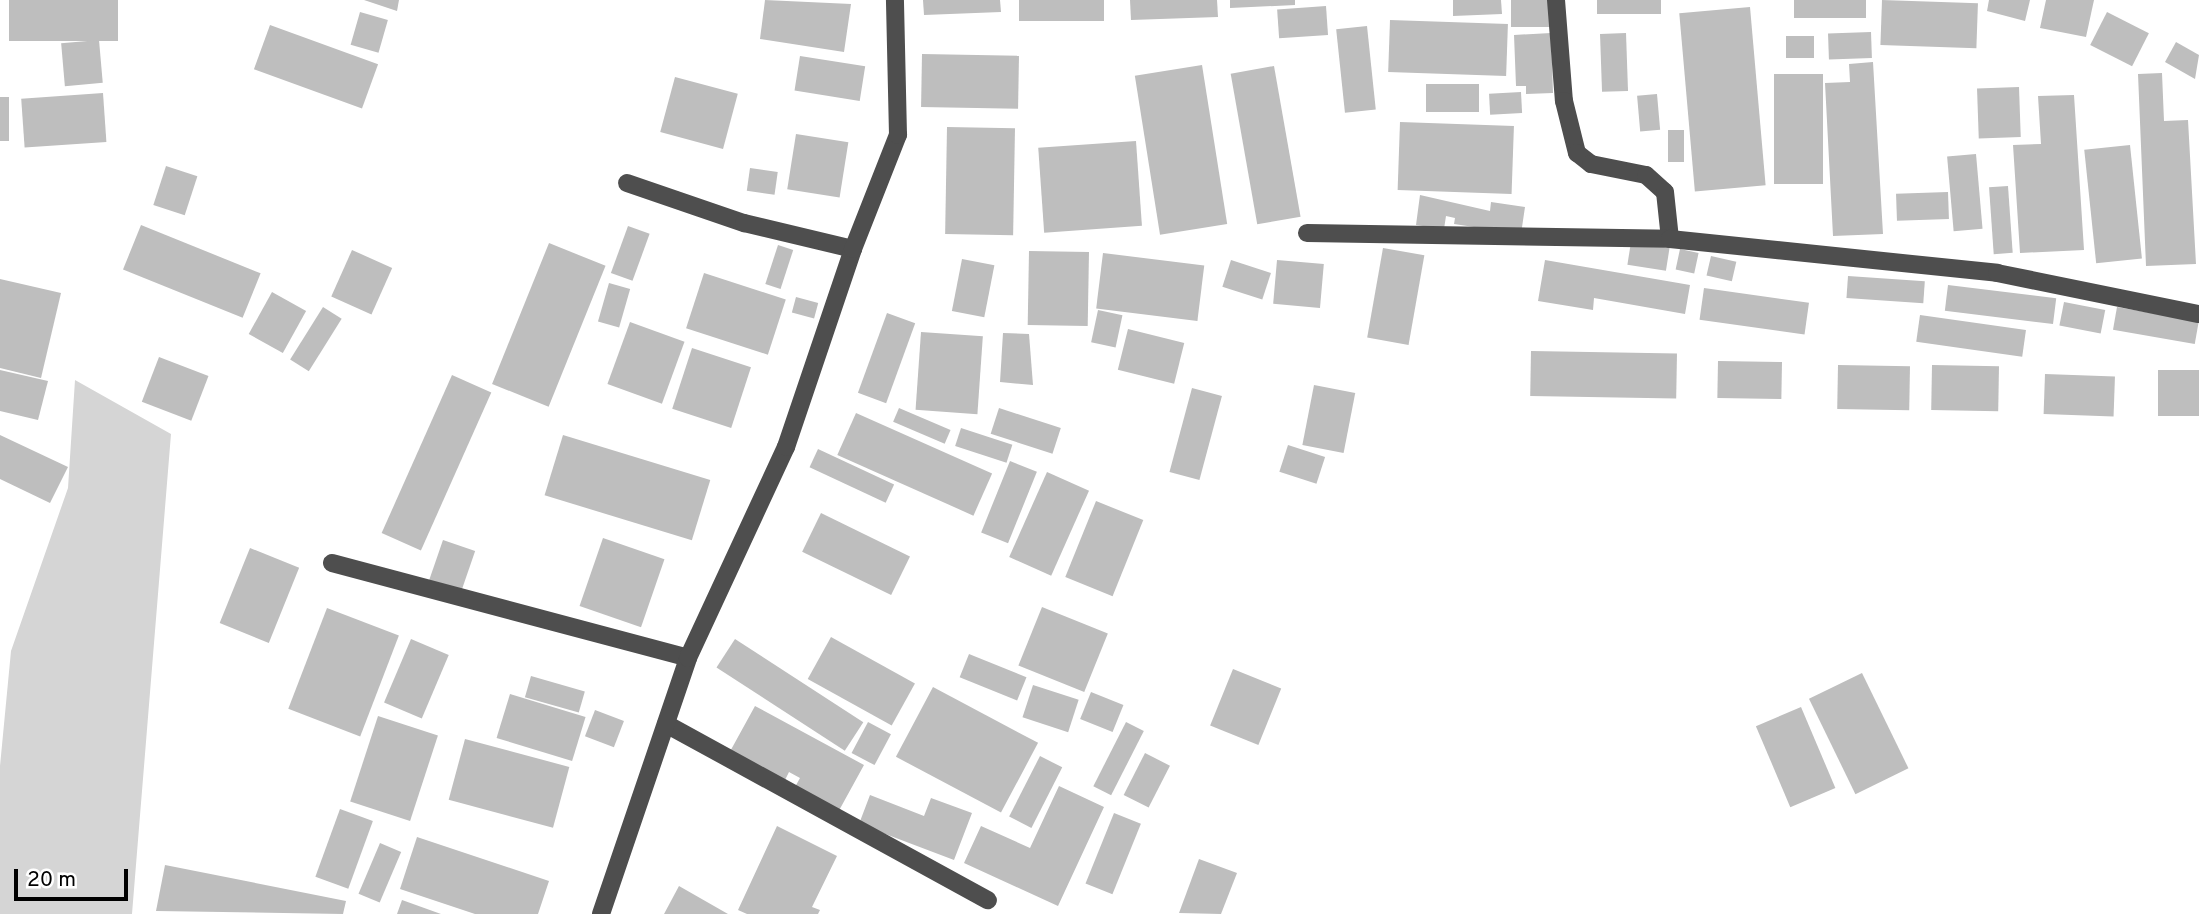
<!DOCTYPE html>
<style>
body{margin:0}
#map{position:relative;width:2199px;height:914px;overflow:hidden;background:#fff;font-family:Overpass,sans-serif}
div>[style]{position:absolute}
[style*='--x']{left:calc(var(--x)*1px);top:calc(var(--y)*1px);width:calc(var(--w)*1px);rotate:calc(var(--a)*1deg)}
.green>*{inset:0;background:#d5d5d5}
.building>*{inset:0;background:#bebebe;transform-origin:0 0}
.minor>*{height:18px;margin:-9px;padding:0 9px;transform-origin:9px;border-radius:9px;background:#4e4e4e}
span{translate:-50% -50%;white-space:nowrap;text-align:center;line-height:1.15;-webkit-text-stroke:5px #fff;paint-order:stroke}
.scale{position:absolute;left:14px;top:869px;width:114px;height:32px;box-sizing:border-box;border:4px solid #000;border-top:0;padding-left:9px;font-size:21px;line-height:24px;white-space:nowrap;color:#000;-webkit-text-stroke:5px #fff;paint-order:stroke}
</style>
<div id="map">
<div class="green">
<div style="clip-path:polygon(75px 380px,171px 434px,132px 914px,0 914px,0 766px,11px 651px,68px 488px)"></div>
</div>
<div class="building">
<div style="left:9px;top:0;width:109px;height:41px"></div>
<div style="clip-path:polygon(364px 0,399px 0,397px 11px)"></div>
<div style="clip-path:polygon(765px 0,851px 4px,844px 52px,760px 39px)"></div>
<div style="clip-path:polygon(923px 0,1000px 0,1001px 12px,924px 15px)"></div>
<div style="left:1019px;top:0;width:85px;height:21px"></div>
<div style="clip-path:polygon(1130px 0,1217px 0,1218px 17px,1131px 20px)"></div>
<div style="clip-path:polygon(1230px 0,1295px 0,1295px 5px,1230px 8px)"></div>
<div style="clip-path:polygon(1453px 0,1501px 0,1502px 14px,1453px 16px)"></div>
<div style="left:1511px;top:0;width:40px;height:27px"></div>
<div style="left:1597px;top:0;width:64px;height:14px"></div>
<div style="left:1794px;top:0;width:72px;height:18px"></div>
<div style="left:1882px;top:0;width:96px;height:45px;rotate:2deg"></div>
<div style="clip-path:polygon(1989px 0,2030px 0,2025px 21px,1987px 11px)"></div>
<div style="clip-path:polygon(2046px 0,2094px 0,2086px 37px,2040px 28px)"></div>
<div style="left:1326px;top:6px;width:29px;height:49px;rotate:86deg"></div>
<div style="left:1750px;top:7px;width:179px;height:71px;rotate:85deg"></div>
<div style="left:360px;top:12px;width:29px;height:34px;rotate:16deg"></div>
<div style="left:2107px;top:12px;width:47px;height:37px;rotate:27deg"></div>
<div style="left:1390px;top:20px;width:118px;height:52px;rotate:2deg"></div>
<div style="left:270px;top:25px;width:115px;height:47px;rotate:20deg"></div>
<div style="left:1367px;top:26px;width:84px;height:31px;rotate:84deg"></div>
<div style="left:1871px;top:32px;width:26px;height:43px;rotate:88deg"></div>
<div style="clip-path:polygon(1551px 33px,1553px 93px,1526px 94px,1526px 86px,1516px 86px,1514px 35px)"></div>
<div style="left:1626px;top:33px;width:58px;height:26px;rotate:88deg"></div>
<div style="left:1786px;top:36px;width:28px;height:22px"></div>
<div style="left:99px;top:40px;width:43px;height:38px;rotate:85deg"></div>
<div style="clip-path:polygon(2176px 42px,2199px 55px,2195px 79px,2165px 62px)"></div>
<div style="left:922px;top:54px;width:97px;height:53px;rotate:1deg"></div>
<div style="left:800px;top:56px;width:66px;height:35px;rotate:9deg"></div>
<div style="clip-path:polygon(1873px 62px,1883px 234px,1833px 236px,1825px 83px,1850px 82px,1849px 64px)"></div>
<div style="left:1202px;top:65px;width:161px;height:68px;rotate:81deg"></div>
<div style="left:1274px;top:66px;width:153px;height:44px;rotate:80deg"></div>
<div style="clip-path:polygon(2162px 73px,2164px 121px,2188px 120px,2196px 264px,2146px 266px,2138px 74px)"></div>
<div style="left:1774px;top:74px;width:49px;height:110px"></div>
<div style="left:675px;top:77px;width:65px;height:57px;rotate:15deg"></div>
<div style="left:1426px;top:84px;width:53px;height:28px"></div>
<div style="left:2019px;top:87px;width:50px;height:42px;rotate:88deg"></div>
<div style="left:1521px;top:92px;width:21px;height:32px;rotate:87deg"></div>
<div style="left:103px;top:93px;width:49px;height:82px;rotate:86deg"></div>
<div style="left:1657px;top:94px;width:36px;height:20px;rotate:85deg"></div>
<div style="clip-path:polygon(2074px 95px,2084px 250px,2020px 253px,2013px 145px,2041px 144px,2038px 96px)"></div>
<div style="left:0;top:97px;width:9px;height:44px"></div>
<div style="left:1400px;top:122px;width:114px;height:68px;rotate:2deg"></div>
<div style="left:947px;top:127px;width:68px;height:107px;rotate:1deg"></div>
<div style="left:1668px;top:130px;width:16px;height:32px"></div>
<div style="left:796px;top:134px;width:53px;height:56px;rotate:9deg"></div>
<div style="left:1136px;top:141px;width:85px;height:98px;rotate:86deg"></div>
<div style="left:2130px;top:145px;width:114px;height:46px;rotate:84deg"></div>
<div style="left:1976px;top:154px;width:75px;height:29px;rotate:85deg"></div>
<div style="left:166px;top:166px;width:33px;height:41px;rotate:18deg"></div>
<div style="left:750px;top:168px;width:28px;height:23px;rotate:8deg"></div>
<div style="left:2008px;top:186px;width:67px;height:19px;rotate:86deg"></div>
<div style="left:1948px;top:192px;width:27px;height:52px;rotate:88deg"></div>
<div style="clip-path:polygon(1420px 195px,1490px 211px,1491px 202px,1525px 207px,1521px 234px,1454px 224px,1455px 218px,1446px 216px,1444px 229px,1416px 225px)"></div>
<div style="left:141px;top:225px;width:129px;height:48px;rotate:22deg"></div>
<div style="left:628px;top:226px;width:23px;height:50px;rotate:20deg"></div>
<div style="left:1631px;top:242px;width:39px;height:23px;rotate:9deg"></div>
<div style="left:549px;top:243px;width:61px;height:152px;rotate:22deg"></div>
<div style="left:778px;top:245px;width:16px;height:41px;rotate:18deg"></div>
<div style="left:1383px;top:248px;width:42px;height:91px;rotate:10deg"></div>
<div style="left:1680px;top:249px;width:19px;height:21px;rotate:12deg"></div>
<div style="left:352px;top:250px;width:44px;height:51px;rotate:24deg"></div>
<div style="left:1029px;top:251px;width:60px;height:74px;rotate:1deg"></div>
<div style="left:1103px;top:253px;width:102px;height:56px;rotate:7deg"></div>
<div style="left:1711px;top:256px;width:26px;height:20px;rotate:13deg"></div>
<div style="left:962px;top:259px;width:33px;height:53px;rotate:11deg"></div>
<div style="left:1231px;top:260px;width:42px;height:28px;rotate:18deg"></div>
<div style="left:1277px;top:260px;width:47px;height:44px;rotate:5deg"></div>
<div style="clip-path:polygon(1545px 260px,1690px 285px,1685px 314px,1594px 298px,1593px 310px,1538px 301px)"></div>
<div style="left:704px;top:273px;width:86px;height:58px;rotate:18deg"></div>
<div style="left:1848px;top:276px;width:77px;height:22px;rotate:4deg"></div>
<div style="clip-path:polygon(0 279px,61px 293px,41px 378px,0 368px)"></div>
<div style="left:609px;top:283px;width:22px;height:40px;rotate:16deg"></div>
<div style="left:1948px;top:285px;width:109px;height:26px;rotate:7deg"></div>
<div style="left:1704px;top:288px;width:106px;height:32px;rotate:8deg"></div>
<div style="left:272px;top:292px;width:39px;height:48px;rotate:29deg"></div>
<div style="left:796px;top:297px;width:23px;height:16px;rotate:15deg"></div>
<div style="left:2064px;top:302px;width:42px;height:24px;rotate:11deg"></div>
<div style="left:323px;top:307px;width:22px;height:62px;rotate:32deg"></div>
<div style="left:2117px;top:307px;width:83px;height:23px;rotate:10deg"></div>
<div style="left:1098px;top:310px;width:25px;height:33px;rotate:12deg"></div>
<div style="left:887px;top:313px;width:30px;height:85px;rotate:20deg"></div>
<div style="left:1920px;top:315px;width:107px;height:27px;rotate:8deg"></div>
<div style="left:630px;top:322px;width:58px;height:66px;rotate:20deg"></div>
<div style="left:1128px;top:329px;width:58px;height:42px;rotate:14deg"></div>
<div style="left:921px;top:332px;width:62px;height:78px;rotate:4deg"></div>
<div style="clip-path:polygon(1003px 333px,1029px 334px,1033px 385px,1000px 382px)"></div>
<div style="left:692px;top:348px;width:62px;height:64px;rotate:18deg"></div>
<div style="left:1531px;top:351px;width:146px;height:45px;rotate:1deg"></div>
<div style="left:159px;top:357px;width:53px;height:48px;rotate:21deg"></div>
<div style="left:1718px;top:361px;width:64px;height:37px;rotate:1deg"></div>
<div style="left:1838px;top:365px;width:72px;height:44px;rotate:1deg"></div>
<div style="left:1932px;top:365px;width:67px;height:45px;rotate:1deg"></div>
<div style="clip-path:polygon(0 370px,48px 381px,38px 420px,0 411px)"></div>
<div style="left:2199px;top:370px;width:46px;height:41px;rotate:90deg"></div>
<div style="left:2045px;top:374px;width:70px;height:40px;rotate:2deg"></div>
<div style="left:452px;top:375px;width:43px;height:173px;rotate:24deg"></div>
<div style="left:1314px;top:385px;width:42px;height:61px;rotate:11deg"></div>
<div style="left:1192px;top:388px;width:31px;height:87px;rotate:15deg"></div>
<div style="left:899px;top:408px;width:56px;height:15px;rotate:23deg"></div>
<div style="left:999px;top:408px;width:65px;height:27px;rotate:18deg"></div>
<div style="left:856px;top:413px;width:149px;height:46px;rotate:24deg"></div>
<div style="left:961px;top:428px;width:54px;height:19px;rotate:18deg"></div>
<div style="clip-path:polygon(0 435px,68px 467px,50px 503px,0 479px)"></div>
<div style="left:563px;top:435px;width:154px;height:63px;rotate:17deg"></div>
<div style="left:1288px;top:445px;width:39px;height:28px;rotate:18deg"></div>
<div style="left:818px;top:449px;width:84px;height:20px;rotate:25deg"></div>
<div style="left:1010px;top:461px;width:29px;height:77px;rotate:22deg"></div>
<div style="left:1047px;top:472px;width:46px;height:93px;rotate:24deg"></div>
<div style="left:1096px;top:501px;width:51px;height:82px;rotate:22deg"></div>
<div style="left:821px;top:513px;width:99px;height:43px;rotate:26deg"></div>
<div style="left:603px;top:538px;width:65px;height:72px;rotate:19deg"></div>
<div style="left:443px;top:540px;width:34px;height:45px;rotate:19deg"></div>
<div style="left:250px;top:548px;width:53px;height:81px;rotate:22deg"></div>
<div style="left:1042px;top:607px;width:71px;height:63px;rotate:22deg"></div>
<div style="left:327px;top:608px;width:77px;height:108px;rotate:21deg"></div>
<div style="left:831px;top:637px;width:96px;height:48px;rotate:29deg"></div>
<div style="left:411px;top:639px;width:41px;height:69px;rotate:23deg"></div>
<div style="left:735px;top:639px;width:153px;height:34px;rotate:33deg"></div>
<div style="left:969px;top:654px;width:62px;height:25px;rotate:22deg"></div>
<div style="left:1233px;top:669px;width:52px;height:61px;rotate:22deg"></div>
<div style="left:1862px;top:673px;width:106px;height:59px;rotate:64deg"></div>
<div style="left:531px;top:676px;width:56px;height:22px;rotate:16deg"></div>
<div style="left:1033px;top:685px;width:48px;height:34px;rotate:18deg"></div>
<div style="left:933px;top:687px;width:119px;height:79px;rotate:28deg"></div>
<div style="left:1091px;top:692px;width:35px;height:29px;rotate:22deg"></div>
<div style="left:510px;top:694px;width:79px;height:46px;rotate:17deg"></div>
<div style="clip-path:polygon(evenodd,755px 706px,864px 765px,836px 816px,727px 757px,755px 706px,789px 772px,800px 778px,795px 787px,784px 782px,789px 772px)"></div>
<div style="left:1801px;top:707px;width:88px;height:49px;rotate:67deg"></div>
<div style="left:595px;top:710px;width:31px;height:28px;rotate:21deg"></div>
<div style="left:378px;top:716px;width:63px;height:90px;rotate:18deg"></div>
<div style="left:868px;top:722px;width:26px;height:35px;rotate:28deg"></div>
<div style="left:1126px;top:722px;width:20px;height:72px;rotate:27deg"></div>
<div style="left:465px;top:739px;width:108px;height:63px;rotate:15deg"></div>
<div style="left:1145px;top:753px;width:28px;height:47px;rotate:27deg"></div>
<div style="left:1040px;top:756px;width:25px;height:68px;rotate:27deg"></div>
<div style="clip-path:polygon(1059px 786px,1104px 807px,1058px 906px,964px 863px,981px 826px,1030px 848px)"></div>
<div style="clip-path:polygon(870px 795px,924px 816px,931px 798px,972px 813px,954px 860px,859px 824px)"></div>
<div style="left:340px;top:809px;width:35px;height:72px;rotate:20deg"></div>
<div style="left:1114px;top:813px;width:29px;height:76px;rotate:22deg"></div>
<div style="clip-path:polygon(777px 826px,837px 856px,812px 907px,820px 910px,818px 914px,747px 914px,738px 910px)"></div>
<div style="clip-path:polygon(417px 837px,549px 881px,538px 914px,475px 914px,400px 889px)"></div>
<div style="left:380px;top:843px;width:23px;height:55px;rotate:23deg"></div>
<div style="clip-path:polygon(1199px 859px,1237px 873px,1221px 914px,1179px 913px)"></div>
<div style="clip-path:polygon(165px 865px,346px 901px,343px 914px,156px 911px)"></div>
<div style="clip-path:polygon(679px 886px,728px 914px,664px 914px)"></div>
<div style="clip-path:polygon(402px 900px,441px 914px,397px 914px)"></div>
</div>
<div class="minor">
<div style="--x:1556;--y:0;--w:101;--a:85.5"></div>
<div style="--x:1564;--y:101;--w:54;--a:76"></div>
<div style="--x:1577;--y:153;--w:18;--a:38"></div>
<div style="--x:1591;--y:164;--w:56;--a:11.3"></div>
<div style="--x:1646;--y:175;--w:25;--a:42"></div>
<div style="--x:1665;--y:192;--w:47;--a:83.9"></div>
<div style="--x:627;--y:183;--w:124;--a:18.9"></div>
<div style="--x:744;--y:223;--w:112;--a:13.4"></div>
<div style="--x:1307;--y:233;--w:363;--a:0.9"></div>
<div style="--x:1670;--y:239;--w:329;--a:5.9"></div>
<div style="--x:1997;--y:273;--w:206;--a:11.5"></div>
<div style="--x:332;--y:563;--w:368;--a:14.9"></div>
<div style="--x:666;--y:724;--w:367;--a:28.7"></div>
<div style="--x:601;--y:914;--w:270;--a:-71.2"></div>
<div style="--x:688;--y:658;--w:233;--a:-65.1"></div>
<div style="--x:786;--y:447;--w:209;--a:-71.3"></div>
<div style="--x:853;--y:249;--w:123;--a:-68.5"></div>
<div style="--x:898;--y:135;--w:135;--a:-91.3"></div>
</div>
<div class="scale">20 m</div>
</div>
